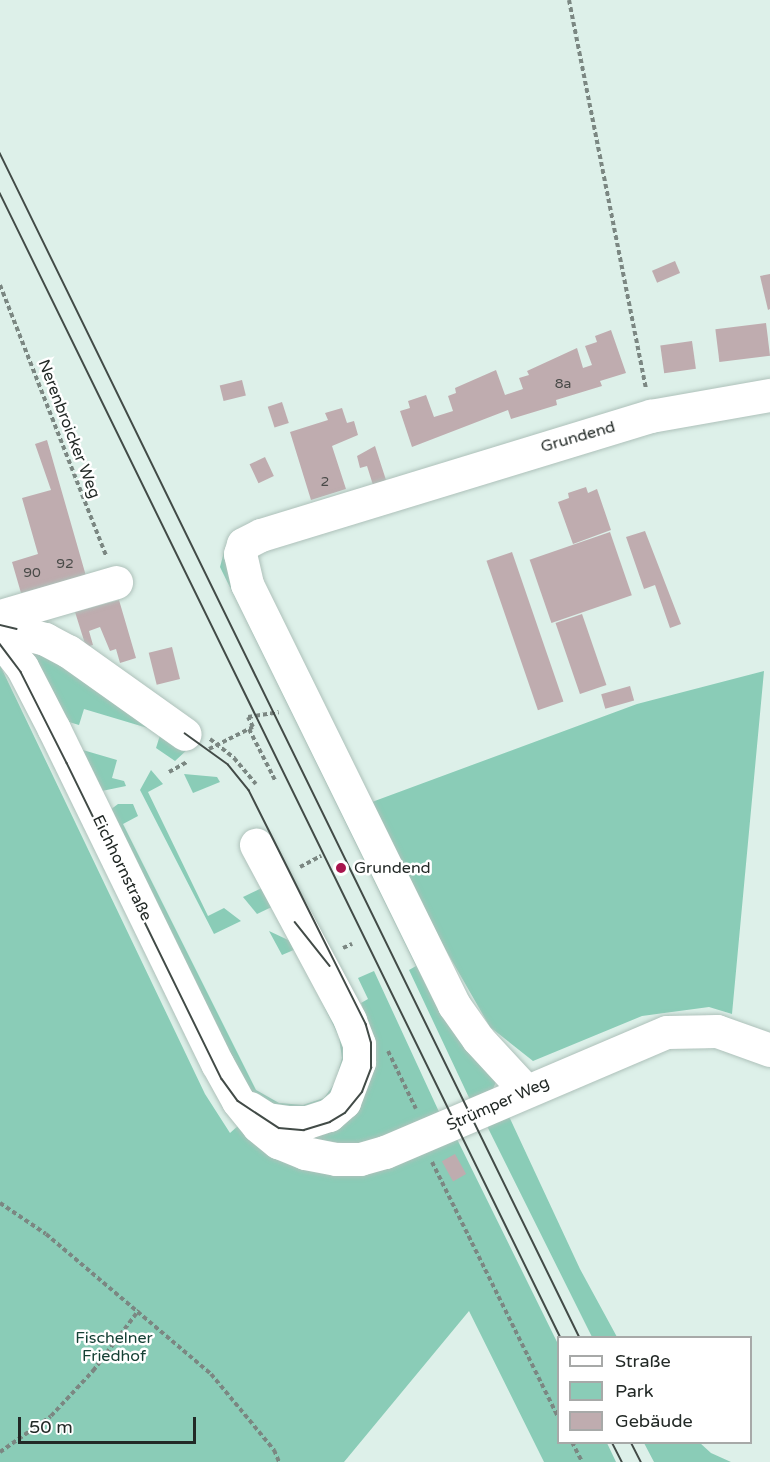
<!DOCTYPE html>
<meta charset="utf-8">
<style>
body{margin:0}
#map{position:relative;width:770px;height:1462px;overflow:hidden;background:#ddf0e9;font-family:"Varela Round",sans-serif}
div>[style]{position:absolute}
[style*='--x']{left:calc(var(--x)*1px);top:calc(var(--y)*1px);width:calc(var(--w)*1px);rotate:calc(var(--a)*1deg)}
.green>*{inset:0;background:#8accb7}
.building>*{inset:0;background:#bfacaf;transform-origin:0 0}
.path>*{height:4px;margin-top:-2px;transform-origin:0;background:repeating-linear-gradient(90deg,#7b8782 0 4.5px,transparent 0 7.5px)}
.roads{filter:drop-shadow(0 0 2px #aec1ba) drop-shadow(0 0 2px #aec1ba)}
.minor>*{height:33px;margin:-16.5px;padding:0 16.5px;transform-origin:16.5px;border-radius:16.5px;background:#fff}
.tram>*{height:1.5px;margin:-0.75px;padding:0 0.75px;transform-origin:0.75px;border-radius:0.75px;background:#424b47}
.dots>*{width:16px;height:16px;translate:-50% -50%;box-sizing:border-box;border:3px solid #fff;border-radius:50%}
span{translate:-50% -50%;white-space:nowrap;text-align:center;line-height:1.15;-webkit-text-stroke:5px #fff;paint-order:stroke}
.number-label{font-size:14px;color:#494a48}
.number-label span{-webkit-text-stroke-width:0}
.street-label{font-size:16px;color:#222926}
.poi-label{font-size:16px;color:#222926}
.left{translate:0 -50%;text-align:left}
.park-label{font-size:16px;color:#154135}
.legend{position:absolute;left:557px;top:1336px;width:195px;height:108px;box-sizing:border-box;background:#fff;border:2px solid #a7a9a8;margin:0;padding:8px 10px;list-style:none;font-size:18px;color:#222926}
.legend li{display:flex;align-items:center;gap:12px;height:30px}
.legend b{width:30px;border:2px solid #a7a9a8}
.scale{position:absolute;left:18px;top:1417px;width:178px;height:27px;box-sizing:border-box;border:3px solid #222926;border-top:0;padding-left:8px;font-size:18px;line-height:21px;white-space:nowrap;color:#222926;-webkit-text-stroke:4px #fff;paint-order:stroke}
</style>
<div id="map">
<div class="green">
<div style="clip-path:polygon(224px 552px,496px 1082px,490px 1096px,472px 1104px,409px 970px,416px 966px,220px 567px)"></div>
<div style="clip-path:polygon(28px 638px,189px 748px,175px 761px,156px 748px,161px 732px,84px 709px,79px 725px,62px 720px,24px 644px)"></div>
<div style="clip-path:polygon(0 665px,205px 1094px,230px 1133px,239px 1125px,276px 1151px,455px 1135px,558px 1344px,558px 1442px,607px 1443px,616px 1462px,544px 1462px,469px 1311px,344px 1462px,0 1462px)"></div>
<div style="clip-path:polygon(764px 671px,732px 1014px,709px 1007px,642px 1016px,533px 1061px,490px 1027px,432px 926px,372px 802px,637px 704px)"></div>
<div style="clip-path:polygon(76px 748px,117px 760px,112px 778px,124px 781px,126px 786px,97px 792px)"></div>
<div style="clip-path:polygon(151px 770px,163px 784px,148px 792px,208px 916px,224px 908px,241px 921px,214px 934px,140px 790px)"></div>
<div style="clip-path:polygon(184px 774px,217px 777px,220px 782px,193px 793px)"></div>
<div style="clip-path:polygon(118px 804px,133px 804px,138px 816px,123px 824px,256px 1090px,279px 1103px,303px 1105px,324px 1098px,335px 1083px,342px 1058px,339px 1037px,296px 949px,282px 955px,269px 931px,301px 946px,351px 1059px,330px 1103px,287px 1112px,249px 1094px,110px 810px)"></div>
<div style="clip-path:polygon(268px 885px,278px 904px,257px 914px,243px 897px)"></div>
<div style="clip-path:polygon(374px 971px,440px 1114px,360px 1145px,299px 1138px,352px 1113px,365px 1093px,375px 1068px,375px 1043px,361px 1003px,368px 999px,358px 978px)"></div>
<div style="clip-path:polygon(506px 1110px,580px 1269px,617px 1337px,592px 1337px,484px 1120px)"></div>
<div style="clip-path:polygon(644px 1443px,700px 1443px,711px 1453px,731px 1462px,654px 1462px)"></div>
</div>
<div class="building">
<div style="left:675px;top:261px;width:13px;height:25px;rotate:67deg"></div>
<div style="clip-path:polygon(770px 274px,770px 309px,768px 310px,760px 276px)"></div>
<div style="left:766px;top:323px;width:33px;height:51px;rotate:83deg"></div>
<div style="clip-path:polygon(611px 330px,626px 373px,600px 381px,602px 386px,556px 400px,557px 405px,511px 419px,508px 410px,412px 447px,400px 411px,410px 408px,408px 401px,426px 395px,434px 417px,453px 411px,448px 396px,456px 393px,455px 388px,496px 370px,505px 395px,523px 389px,519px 378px,529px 375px,527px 371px,577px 348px,583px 368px,592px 365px,585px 346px,597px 342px,595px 336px)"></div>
<div style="left:692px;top:341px;width:28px;height:32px;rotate:82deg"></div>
<div style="left:242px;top:380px;width:16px;height:23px;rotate:76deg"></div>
<div style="left:282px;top:402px;width:22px;height:15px;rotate:72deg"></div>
<div style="clip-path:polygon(342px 408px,347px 423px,354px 421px,358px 435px,332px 446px,346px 489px,311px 500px,290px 432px,328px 420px,325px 413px)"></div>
<div style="clip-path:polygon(47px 440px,86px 576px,21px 593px,12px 562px,38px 554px,22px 498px,51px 490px,35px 444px)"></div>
<div style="clip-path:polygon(375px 446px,386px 480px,373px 485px,367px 466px,360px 468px,357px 456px)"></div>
<div style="left:265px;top:457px;width:21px;height:17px;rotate:65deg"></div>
<div style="clip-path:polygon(586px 487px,588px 493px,597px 489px,611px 530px,573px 544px,558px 502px,569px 498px,568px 493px)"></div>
<div style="clip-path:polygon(645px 531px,681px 624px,670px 628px,655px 585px,644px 589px,626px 537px)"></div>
<div style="left:610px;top:532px;width:67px;height:85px;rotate:71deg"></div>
<div style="left:512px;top:552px;width:158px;height:27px;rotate:71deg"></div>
<div style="clip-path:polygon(119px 600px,136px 658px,120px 663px,116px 649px,110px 651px,100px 627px,89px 631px,93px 645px,86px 647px,75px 612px)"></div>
<div style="left:582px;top:614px;width:75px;height:28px;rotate:71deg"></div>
<div style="left:172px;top:647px;width:33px;height:24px;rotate:76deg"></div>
<div style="left:630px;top:686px;width:15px;height:30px;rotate:74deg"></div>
<div style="left:455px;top:1154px;width:23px;height:15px;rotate:61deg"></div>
</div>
<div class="path">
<div style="--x:569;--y:0;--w:397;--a:78.8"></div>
<div style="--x:0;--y:285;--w:290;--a:68.6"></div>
<div style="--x:249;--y:729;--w:57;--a:63"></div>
<div style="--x:210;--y:739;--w:31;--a:38"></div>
<div style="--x:234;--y:758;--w:34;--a:50"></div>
<div style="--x:209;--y:749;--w:49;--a:-26.6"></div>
<div style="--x:253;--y:727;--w:11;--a:-117"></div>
<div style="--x:248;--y:717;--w:31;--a:-9"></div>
<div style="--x:169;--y:772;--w:21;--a:-29"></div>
<div style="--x:300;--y:867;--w:24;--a:-28"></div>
<div style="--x:343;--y:948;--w:10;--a:-24"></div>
<div style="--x:388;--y:1051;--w:64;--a:64.2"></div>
<div style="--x:432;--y:1162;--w:284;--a:63.7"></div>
<div style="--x:0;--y:1203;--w:55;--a:34"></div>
<div style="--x:46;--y:1234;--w:216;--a:40.3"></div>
<div style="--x:211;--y:1374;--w:99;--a:50.3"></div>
<div style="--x:274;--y:1450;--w:13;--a:67"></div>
<div style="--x:572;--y:1442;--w:22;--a:63"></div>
<div style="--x:0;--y:1452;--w:62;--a:-35.2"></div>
<div style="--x:51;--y:1416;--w:62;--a:-47"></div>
<div style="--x:93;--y:1371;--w:76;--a:-53"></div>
</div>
<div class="roads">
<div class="minor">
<div style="--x:0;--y:616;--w:121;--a:-16.3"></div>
<div style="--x:0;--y:627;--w:47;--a:14.9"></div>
<div style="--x:45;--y:639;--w:26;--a:28"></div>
<div style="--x:68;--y:651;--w:143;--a:35.4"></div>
<div style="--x:0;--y:639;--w:36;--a:52"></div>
<div style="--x:22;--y:667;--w:70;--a:62.7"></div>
<div style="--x:54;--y:729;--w:372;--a:64"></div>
<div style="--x:217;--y:1063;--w:43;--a:61.1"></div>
<div style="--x:238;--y:1101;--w:32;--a:51"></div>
<div style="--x:258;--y:1126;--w:26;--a:39"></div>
<div style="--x:278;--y:1142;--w:29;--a:22"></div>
<div style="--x:305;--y:1153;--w:32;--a:11"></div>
<div style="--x:336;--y:1159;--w:24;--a:0"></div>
<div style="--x:360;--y:1159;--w:26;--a:-16"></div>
<div style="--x:385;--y:1152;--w:306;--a:-23.1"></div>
<div style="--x:667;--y:1032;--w:50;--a:-1.1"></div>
<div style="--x:717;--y:1031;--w:56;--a:19.7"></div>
<div style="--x:526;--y:1091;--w:71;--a:-132.7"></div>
<div style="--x:478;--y:1039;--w:42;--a:-125.2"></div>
<div style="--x:454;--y:1005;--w:469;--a:-116.2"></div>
<div style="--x:247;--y:584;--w:31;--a:-103"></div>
<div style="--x:240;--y:554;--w:10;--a:-73"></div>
<div style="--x:243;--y:544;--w:20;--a:-27"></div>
<div style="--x:261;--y:535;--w:408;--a:-17"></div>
<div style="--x:651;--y:416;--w:121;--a:-10"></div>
<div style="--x:250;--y:1108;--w:20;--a:33"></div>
<div style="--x:267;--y:1119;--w:22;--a:8"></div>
<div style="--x:289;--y:1122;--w:18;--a:0"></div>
<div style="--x:307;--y:1122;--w:23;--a:-18"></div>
<div style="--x:329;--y:1115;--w:20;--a:-41"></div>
<div style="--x:344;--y:1102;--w:43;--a:-69.4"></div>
<div style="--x:359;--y:1062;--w:18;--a:-90"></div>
<div style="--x:359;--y:1044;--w:26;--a:-111"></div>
<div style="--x:350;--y:1020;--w:199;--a:-118.2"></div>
</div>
</div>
<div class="tram">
<div style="--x:0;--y:153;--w:1319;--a:63.92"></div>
<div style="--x:0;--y:193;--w:1275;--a:63.9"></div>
<div style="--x:0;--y:625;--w:17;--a:13"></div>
<div style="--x:0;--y:644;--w:35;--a:53"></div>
<div style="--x:21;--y:672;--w:102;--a:63.2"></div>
<div style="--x:67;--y:763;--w:352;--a:63.9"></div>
<div style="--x:222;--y:1079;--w:27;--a:54"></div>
<div style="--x:238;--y:1101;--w:49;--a:33.4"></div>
<div style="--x:279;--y:1128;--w:25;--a:5"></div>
<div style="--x:304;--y:1130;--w:27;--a:-17"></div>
<div style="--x:330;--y:1122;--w:17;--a:-31"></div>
<div style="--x:345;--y:1113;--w:27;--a:-51"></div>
<div style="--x:362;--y:1092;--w:26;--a:-69"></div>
<div style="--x:371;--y:1068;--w:25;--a:-90"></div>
<div style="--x:371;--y:1043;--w:19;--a:-106"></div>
<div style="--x:366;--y:1025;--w:262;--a:-116.6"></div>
<div style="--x:249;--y:791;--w:33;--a:-129"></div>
<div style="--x:228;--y:765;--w:53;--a:-144.2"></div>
<div style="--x:295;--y:922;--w:56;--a:51.5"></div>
<div style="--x:612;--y:1442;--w:22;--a:63"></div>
<div style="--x:631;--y:1442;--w:22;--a:63"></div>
</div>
<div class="dots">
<div style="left:341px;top:868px;background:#a8154e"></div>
</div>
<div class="number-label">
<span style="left:563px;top:384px">8a</span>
<span style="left:325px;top:482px">2</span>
<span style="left:65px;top:564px">92</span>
<span style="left:32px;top:573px">90</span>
</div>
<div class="street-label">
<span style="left:69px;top:429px;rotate:69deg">Nerenbroicker Weg</span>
<span style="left:578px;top:437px;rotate:-16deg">Grundend</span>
<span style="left:122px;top:868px;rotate:64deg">Eichhornstraße</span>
<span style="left:498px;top:1104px;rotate:-24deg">Strümper Weg</span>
</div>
<div class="poi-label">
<span class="left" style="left:354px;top:868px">Grundend</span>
</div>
<div class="park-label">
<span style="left:114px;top:1347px">Fischelner<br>Friedhof</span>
</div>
<ul class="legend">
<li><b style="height:8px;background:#fff"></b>Straße</li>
<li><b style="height:16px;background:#8accb7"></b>Park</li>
<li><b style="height:16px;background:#bfacaf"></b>Gebäude</li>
</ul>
<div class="scale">50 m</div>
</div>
